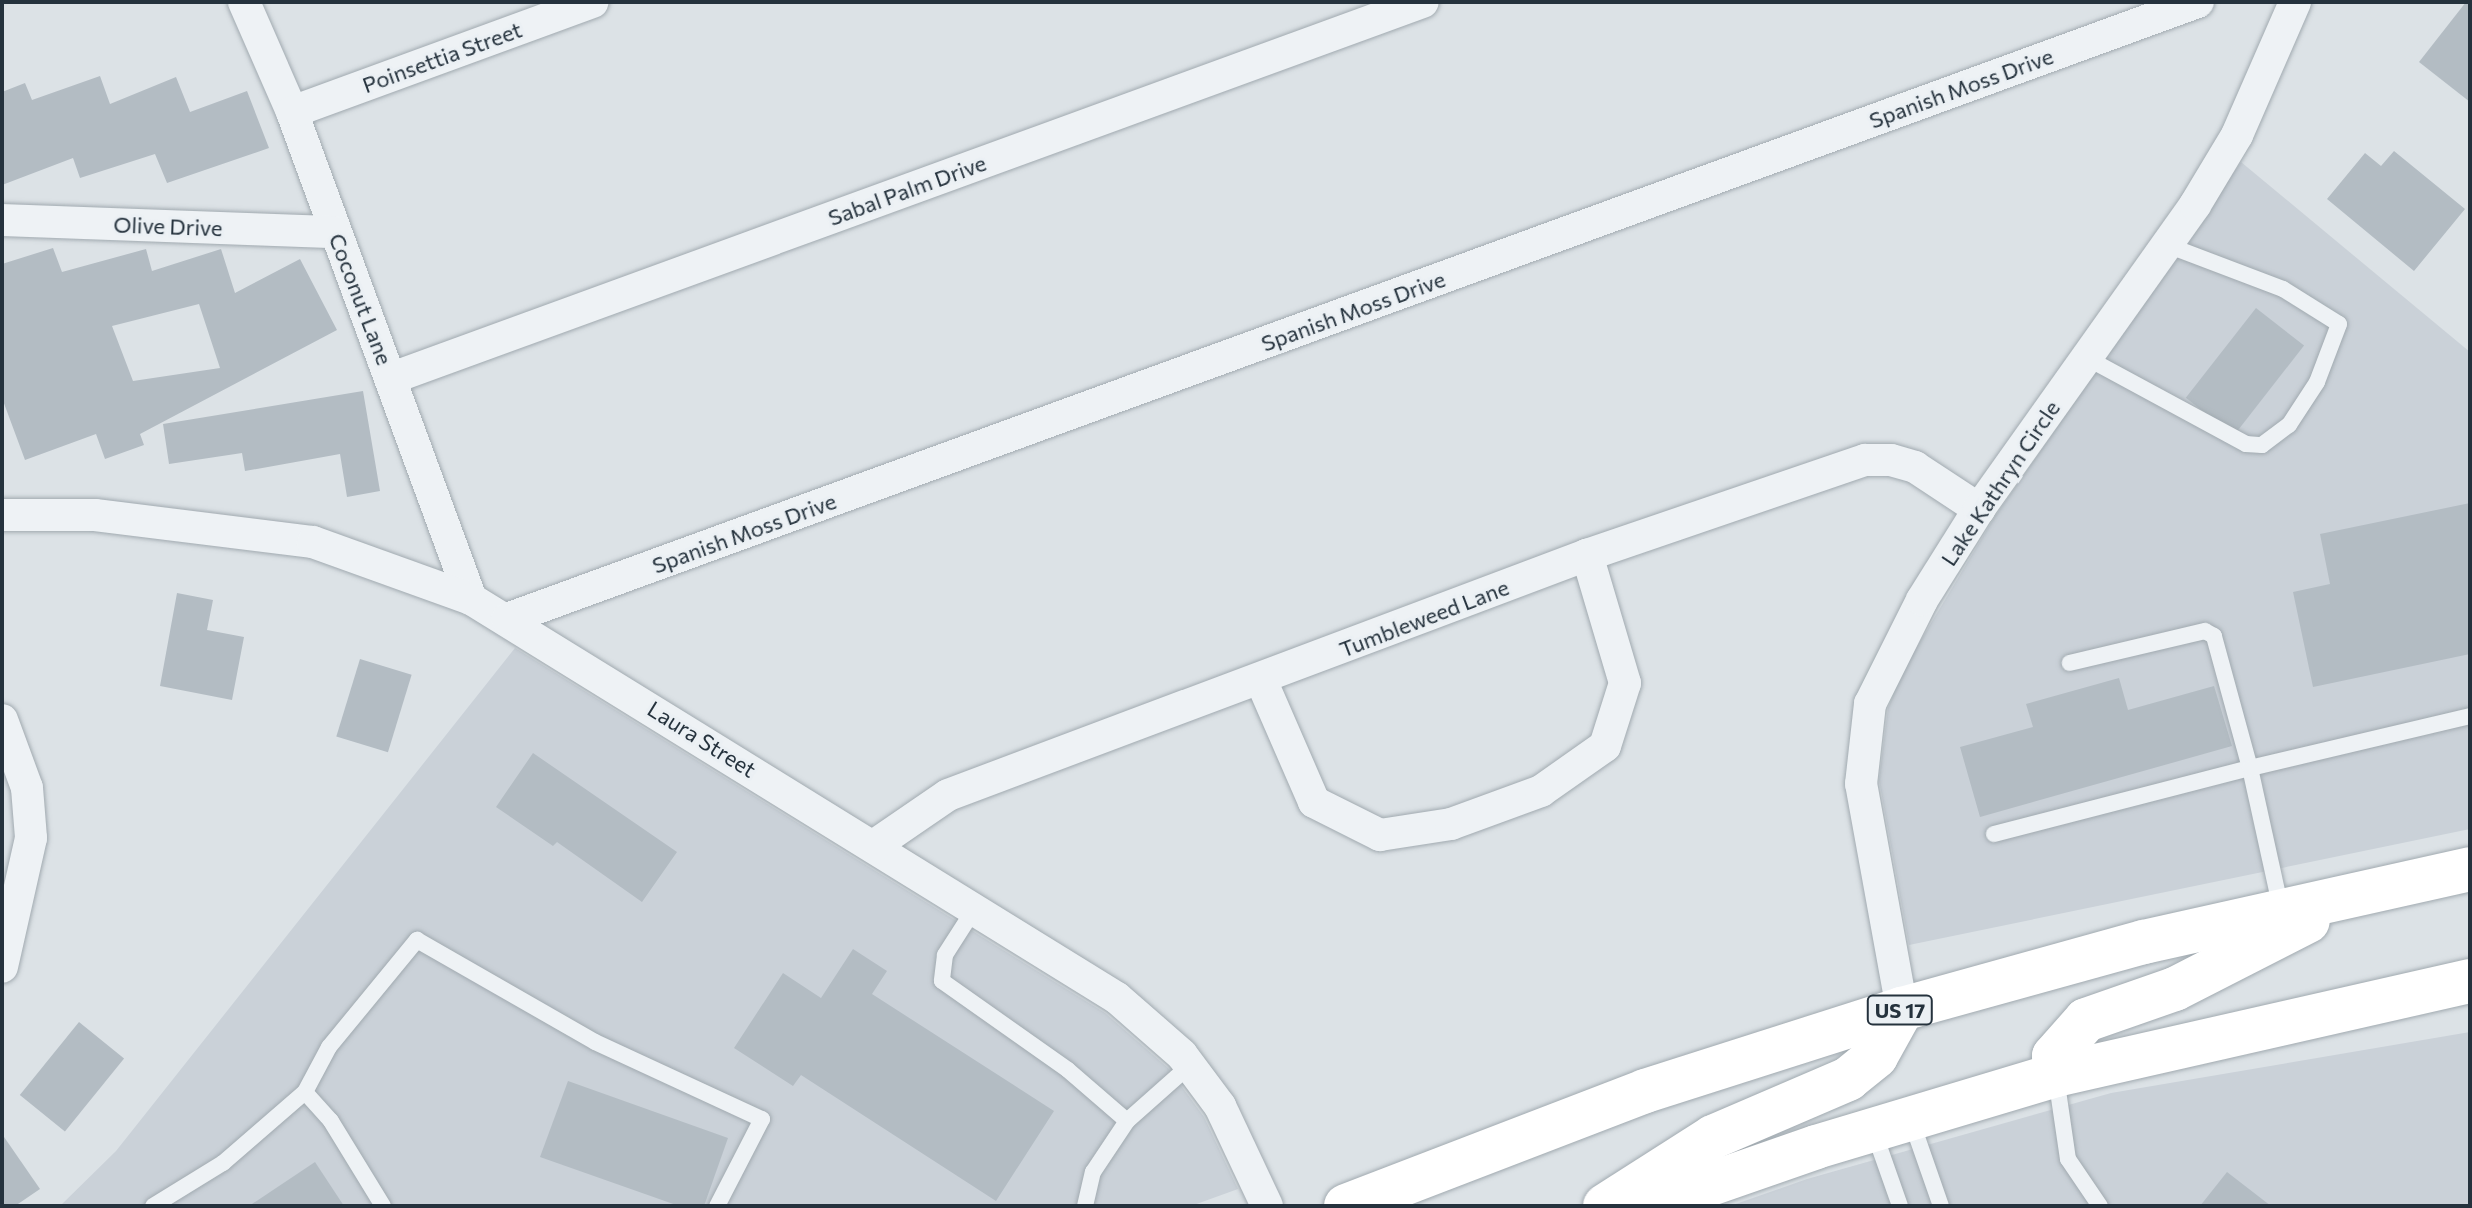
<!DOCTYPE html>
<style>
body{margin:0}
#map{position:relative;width:2472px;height:1208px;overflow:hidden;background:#dce2e6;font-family:Commissioner,sans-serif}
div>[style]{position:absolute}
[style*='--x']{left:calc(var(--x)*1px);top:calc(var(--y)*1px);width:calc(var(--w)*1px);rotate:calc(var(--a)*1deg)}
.built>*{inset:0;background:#cad1d8}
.building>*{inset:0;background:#b3bcc3;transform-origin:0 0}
.roads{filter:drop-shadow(0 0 2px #a1aab0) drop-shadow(0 0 2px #a1aab0)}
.lane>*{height:16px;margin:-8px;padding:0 8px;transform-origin:8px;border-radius:8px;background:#eef2f5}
.street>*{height:32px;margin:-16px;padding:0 16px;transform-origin:16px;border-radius:16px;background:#eef2f5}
.primary>*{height:44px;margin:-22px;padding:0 22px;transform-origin:22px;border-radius:22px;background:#fff}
span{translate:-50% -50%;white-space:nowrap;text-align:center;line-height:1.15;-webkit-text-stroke:6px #ebf0f4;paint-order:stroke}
.shield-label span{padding:2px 6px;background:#ebf0f4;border:2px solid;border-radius:6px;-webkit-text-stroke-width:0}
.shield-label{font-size:20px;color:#25323d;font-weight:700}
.street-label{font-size:22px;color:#25323d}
.frame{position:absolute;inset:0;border:4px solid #25323d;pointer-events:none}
</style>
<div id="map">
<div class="built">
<div style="clip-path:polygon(2241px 162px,2470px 352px,2470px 829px,1909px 945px,1879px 780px,1888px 708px,1903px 670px,1994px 518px)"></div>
<div style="clip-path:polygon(515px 648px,1105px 1013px,1168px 1068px,1204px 1117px,1238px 1189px,1191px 1206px,60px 1206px,116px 1151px)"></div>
<div style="clip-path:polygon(2470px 1032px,2470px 1206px,1730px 1206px,1807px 1179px,2111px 1093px)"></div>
</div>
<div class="building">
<div style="clip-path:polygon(2466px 2px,2470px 2px,2470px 102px,2419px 62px)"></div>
<div style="clip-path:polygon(100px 76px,110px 104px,176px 77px,190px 112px,247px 91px,269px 148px,167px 183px,155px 154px,80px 178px,73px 158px,2px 185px,2px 92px,25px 83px,32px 100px)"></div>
<div style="clip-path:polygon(2394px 151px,2465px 209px,2414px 271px,2327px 199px,2365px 153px,2381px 166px)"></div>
<div style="clip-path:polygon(evenodd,53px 248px,62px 272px,146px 249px,152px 271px,221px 249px,235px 293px,300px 259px,337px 330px,140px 434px,144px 445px,105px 459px,96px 434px,25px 460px,2px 398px,2px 264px,53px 248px,199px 304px,220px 368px,133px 381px,112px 326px,199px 304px)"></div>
<div style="left:2256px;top:308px;width:61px;height:114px;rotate:38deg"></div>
<div style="clip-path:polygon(363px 391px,380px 491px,347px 497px,340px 454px,245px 471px,242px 453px,169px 464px,163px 424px)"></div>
<div style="clip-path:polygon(2470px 503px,2470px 654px,2313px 687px,2293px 592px,2330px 584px,2320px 534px)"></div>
<div style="clip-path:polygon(177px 593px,213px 600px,207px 630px,244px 637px,232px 700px,160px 686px)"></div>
<div style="left:360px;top:659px;width:54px;height:81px;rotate:17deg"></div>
<div style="clip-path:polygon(2119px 678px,2128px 710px,2214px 686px,2232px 746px,1980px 817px,1960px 747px,2033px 727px,2026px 704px)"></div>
<div style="clip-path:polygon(533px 753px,677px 852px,642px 902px,557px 842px,553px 846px,496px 807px)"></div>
<div style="clip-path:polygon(853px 949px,887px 971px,872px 994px,1054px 1111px,996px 1201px,801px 1075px,793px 1086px,734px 1048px,783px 973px,821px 998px)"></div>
<div style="left:79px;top:1022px;width:58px;height:94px;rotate:39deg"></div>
<div style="clip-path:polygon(568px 1081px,728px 1138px,704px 1206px,679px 1206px,540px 1157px)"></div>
<div style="clip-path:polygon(2px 1134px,40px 1189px,15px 1206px,2px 1206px)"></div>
<div style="clip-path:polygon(315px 1162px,344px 1206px,249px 1206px)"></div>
<div style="clip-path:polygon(2227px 1172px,2271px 1206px,2200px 1206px)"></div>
</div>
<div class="roads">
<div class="lane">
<div style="--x:2087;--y:358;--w:181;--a:28.4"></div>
<div style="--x:2246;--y:444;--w:16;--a:4"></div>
<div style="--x:2262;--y:445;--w:34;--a:-37"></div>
<div style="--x:2289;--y:425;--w:51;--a:-56.9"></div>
<div style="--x:2317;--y:382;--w:62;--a:-69.2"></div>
<div style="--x:2339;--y:324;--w:66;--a:-148"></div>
<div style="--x:2283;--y:289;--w:124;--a:-159.2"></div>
<div style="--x:1994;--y:834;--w:264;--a:-14.5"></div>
<div style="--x:2250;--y:768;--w:137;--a:-105.3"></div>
<div style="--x:2214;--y:636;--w:10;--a:-151"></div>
<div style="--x:2205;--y:631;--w:139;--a:166.7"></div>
<div style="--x:975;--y:908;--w:56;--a:122.6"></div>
<div style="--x:945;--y:955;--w:26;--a:97"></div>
<div style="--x:942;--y:981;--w:154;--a:35.2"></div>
<div style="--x:1068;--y:1070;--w:78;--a:40.8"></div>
<div style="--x:2281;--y:909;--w:144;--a:-102.4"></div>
<div style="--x:2250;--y:768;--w:226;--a:-13.3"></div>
<div style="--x:2056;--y:1077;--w:83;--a:81.7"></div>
<div style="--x:2068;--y:1159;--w:57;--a:55.8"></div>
<div style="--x:1911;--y:1120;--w:91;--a:70.8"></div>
<div style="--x:1874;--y:1132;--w:78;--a:70.6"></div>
<div style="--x:153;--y:1206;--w:82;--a:-31.6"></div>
<div style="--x:223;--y:1163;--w:108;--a:-40.9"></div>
<div style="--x:383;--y:1206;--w:100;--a:-121.5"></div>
<div style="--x:331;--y:1121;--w:39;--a:-132"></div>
<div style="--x:305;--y:1092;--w:51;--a:-61.9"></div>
<div style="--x:329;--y:1047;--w:139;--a:-50.6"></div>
<div style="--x:417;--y:940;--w:205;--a:29.8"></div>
<div style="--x:595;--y:1042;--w:184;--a:24.8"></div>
<div style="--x:762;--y:1119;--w:98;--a:117.3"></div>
<div style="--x:1085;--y:1206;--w:35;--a:-77"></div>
<div style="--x:1093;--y:1172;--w:61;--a:-56.3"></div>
<div style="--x:1127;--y:1121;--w:84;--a:-41.6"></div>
</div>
<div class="street">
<div style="--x:244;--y:2;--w:120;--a:66.4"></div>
<div style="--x:292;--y:112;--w:519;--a:69.82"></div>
<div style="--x:292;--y:112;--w:320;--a:-20.1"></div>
<div style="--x:2;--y:220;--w:332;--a:2.1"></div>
<div style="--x:392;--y:378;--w:1097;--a:-20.04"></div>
<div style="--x:2;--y:515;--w:93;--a:0"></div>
<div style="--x:95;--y:515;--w:220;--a:7.1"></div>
<div style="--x:313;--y:542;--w:168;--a:19.8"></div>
<div style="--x:471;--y:599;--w:759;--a:31.7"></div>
<div style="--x:1117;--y:998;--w:86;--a:41.2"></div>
<div style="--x:1182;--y:1055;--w:64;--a:53.3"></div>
<div style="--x:1220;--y:1106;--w:110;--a:64.8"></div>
<div style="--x:507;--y:619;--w:1800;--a:-20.05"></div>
<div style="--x:1261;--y:680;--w:133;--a:66.5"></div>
<div style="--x:1314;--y:802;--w:74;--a:26.6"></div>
<div style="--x:1380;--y:835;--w:72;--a:-8.8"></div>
<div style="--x:1451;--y:824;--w:96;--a:-20.1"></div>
<div style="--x:1541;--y:791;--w:78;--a:-35.1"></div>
<div style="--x:1605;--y:746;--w:66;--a:-72.4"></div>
<div style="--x:1625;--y:683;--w:134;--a:-106.5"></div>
<div style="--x:2;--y:720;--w:72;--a:69.8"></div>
<div style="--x:27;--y:788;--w:50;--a:85.4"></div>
<div style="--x:31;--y:838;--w:132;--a:102.7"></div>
<div style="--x:875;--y:845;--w:88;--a:-34.4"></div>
<div style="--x:948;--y:795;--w:683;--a:-20.59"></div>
<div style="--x:1587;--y:555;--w:294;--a:-18.9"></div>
<div style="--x:1865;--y:460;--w:26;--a:0"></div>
<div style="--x:1891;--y:460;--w:25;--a:16"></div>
<div style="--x:1915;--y:467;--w:77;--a:33.3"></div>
<div style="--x:1902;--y:1009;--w:229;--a:-100.3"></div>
<div style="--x:1861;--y:784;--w:81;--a:-83.6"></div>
<div style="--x:1870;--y:704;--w:116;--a:-63.4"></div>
<div style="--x:1922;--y:600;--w:107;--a:-57.9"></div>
<div style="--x:1979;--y:509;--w:373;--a:-54.6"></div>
<div style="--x:2195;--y:205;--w:82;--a:-59"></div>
<div style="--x:2237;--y:135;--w:145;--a:-66.4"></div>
</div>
<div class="primary">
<div style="--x:2056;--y:1075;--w:19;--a:-96"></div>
<div style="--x:2054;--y:1056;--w:48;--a:-48.4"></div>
<div style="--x:2086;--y:1020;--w:94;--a:-19.2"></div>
<div style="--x:2175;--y:989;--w:149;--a:-27.1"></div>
<div style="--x:1346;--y:1206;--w:320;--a:-21"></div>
<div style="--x:1645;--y:1091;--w:270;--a:-17.7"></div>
<div style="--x:1902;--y:1009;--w:251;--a:-15.5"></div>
<div style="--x:2144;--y:942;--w:334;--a:-12.6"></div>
<div style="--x:1605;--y:1206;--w:128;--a:-32.6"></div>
<div style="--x:1713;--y:1137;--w:147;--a:-23.2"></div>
<div style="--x:1848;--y:1079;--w:36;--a:-39"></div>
<div style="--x:1876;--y:1056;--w:54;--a:-61"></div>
<div style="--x:1647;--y:1206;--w:179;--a:-19.2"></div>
<div style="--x:1816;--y:1147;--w:251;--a:-16.7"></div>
<div style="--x:2056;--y:1075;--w:425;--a:-12.8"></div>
</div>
</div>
<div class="shield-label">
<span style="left:1900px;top:1010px">US 17</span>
</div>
<div class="street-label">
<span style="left:442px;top:57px;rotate:-20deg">Poinsettia Street</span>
<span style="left:1961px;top:88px;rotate:-20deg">Spanish Moss Drive</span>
<span style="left:907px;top:190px;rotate:-20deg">Sabal Palm Drive</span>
<span style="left:168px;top:226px;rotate:2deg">Olive Drive</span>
<span style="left:361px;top:299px;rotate:69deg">Coconut Lane</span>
<span style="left:1353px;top:311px;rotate:-20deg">Spanish Moss Drive</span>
<span style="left:2000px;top:483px;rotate:-56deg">Lake Kathryn Circle</span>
<span style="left:744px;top:533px;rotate:-20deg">Spanish Moss Drive</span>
<span style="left:1424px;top:618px;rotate:-21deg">Tumbleweed Lane</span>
<span style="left:702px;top:739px;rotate:32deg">Laura Street</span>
</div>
<div class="frame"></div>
</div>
